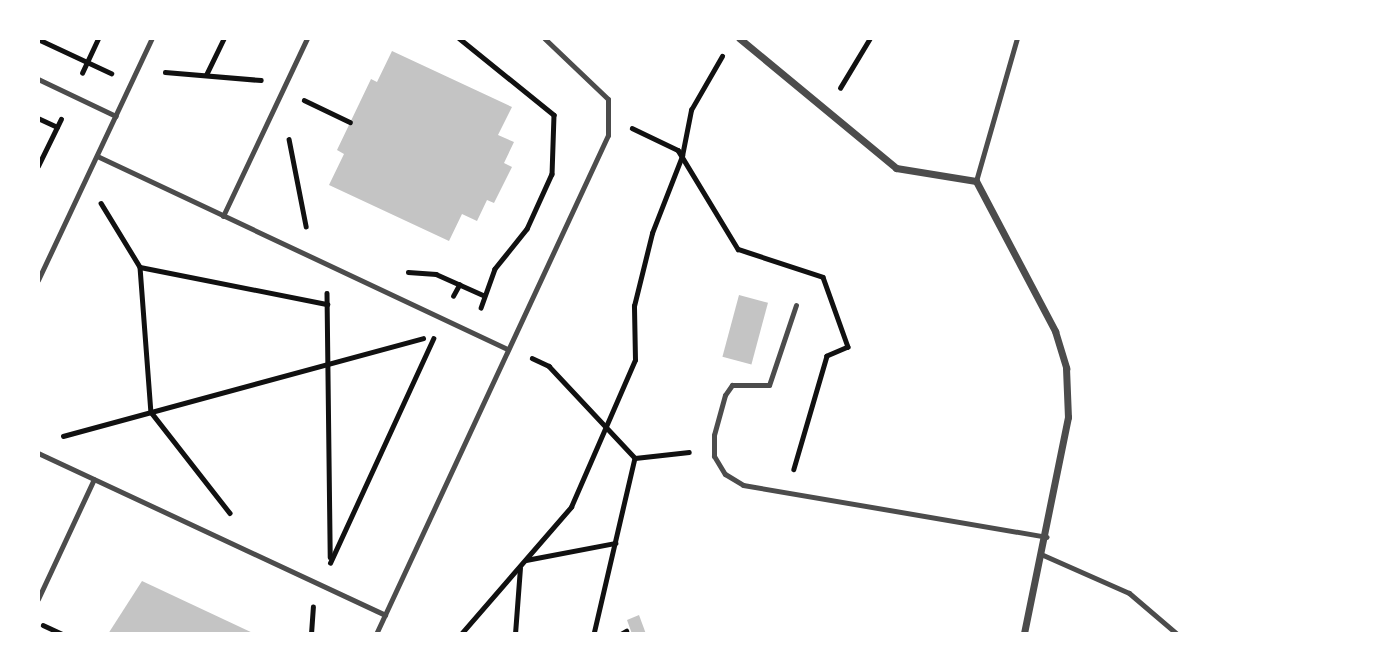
<!DOCTYPE html>
<style>
body{margin:0}
#map{position:relative;width:1393px;height:672px;overflow:hidden;background:#fff;font-family:"Source Sans 3",sans-serif}
div>[style]{position:absolute}
[style*='--x']{left:calc(var(--x)*1px);top:calc(var(--y)*1px);width:calc(var(--w)*1px);rotate:calc(var(--a)*1deg)}
.building>*{inset:0;background:#c4c4c4;transform-origin:0 0}
.path>*{height:4.5px;margin:-2.25px;padding:0 2.25px;transform-origin:2.25px;border-radius:2.25px;background:#111}
.service>*{height:5px;margin:-2.5px;padding:0 2.5px;transform-origin:2.5px;border-radius:2.5px;background:#4c4c4c}
.minor>*{height:7px;margin:-3.5px;padding:0 3.5px;transform-origin:3.5px;border-radius:3.5px;background:#4c4c4c}
span{translate:-50% -50%;white-space:nowrap;text-align:center;line-height:1.15;-webkit-text-stroke:6px #fff;paint-order:stroke}
.frame{position:absolute;inset:0;border:40px solid #fff;pointer-events:none}
</style>
<div id="map">
<div class="building">
<div style="clip-path:polygon(392px 51px,512px 107px,498px 135px,514px 142px,504px 163px,512px 167px,494px 203px,487px 200px,477px 221px,462px 214px,449px 241px,329px 185px,344px 154px,337px 150px,371px 79px,377px 82px)"></div>
<div style="left:739px;top:295px;width:30px;height:64px;rotate:15deg"></div>
<div style="clip-path:polygon(142px 581px,255px 634px,108px 634px)"></div>
<div style="clip-path:polygon(639px 615px,646px 634px,632px 634px,627px 620px)"></div>
</div>
<div class="path">
<div style="--x:459;--y:38;--w:122;--a:39"></div>
<div style="--x:554;--y:115;--w:59;--a:91.9"></div>
<div style="--x:552;--y:174;--w:60;--a:114.4"></div>
<div style="--x:527;--y:229;--w:51;--a:128.7"></div>
<div style="--x:495;--y:269;--w:41;--a:109.7"></div>
<div style="--x:38;--y:39;--w:81;--a:25"></div>
<div style="--x:165;--y:72;--w:96;--a:4.8"></div>
<div style="--x:82;--y:73;--w:38;--a:-65"></div>
<div style="--x:206;--y:75;--w:41;--a:-64.1"></div>
<div style="--x:840;--y:88;--w:58;--a:-59"></div>
<div style="--x:304;--y:100;--w:51;--a:25.6"></div>
<div style="--x:38;--y:118;--w:21;--a:25"></div>
<div style="--x:632;--y:128;--w:51;--a:25.6"></div>
<div style="--x:678;--y:150;--w:116;--a:58.8"></div>
<div style="--x:738;--y:249;--w:89;--a:18.2"></div>
<div style="--x:823;--y:277;--w:74;--a:70.3"></div>
<div style="--x:848;--y:347;--w:23;--a:157"></div>
<div style="--x:827;--y:356;--w:118;--a:106.3"></div>
<div style="--x:289;--y:139;--w:89;--a:78.9"></div>
<div style="--x:38;--y:166;--w:52;--a:-63.9"></div>
<div style="--x:101;--y:203;--w:75;--a:58.6"></div>
<div style="--x:140;--y:267;--w:145;--a:85.7"></div>
<div style="--x:151;--y:412;--w:128;--a:52"></div>
<div style="--x:140;--y:267;--w:191;--a:11.2"></div>
<div style="--x:408;--y:272;--w:28;--a:4"></div>
<div style="--x:436;--y:274;--w:51;--a:24.1"></div>
<div style="--x:327;--y:293;--w:264;--a:89.3"></div>
<div style="--x:453;--y:296;--w:13;--a:-61"></div>
<div style="--x:532;--y:358;--w:19;--a:25"></div>
<div style="--x:549;--y:366;--w:126;--a:46.9"></div>
<div style="--x:635;--y:458;--w:181;--a:103.1"></div>
<div style="--x:63;--y:436;--w:373;--a:-15.2"></div>
<div style="--x:635;--y:458;--w:54;--a:-6.3"></div>
<div style="--x:526;--y:560;--w:91;--a:-10.8"></div>
<div style="--x:330;--y:563;--w:247;--a:-65.3"></div>
<div style="--x:43;--y:625;--w:21;--a:25"></div>
<div style="--x:311;--y:634;--w:27;--a:-86"></div>
<div style="--x:461;--y:634;--w:168;--a:-49.1"></div>
<div style="--x:571;--y:507;--w:160;--a:-66.5"></div>
<div style="--x:635;--y:360;--w:54;--a:-91.1"></div>
<div style="--x:634;--y:306;--w:75;--a:-76.1"></div>
<div style="--x:652;--y:233;--w:83;--a:-68.7"></div>
<div style="--x:682;--y:156;--w:47;--a:-78.9"></div>
<div style="--x:691;--y:110;--w:62;--a:-60.1"></div>
<div style="--x:515;--y:634;--w:66;--a:-85.7"></div>
<div style="--x:621;--y:634;--w:6;--a:-31"></div>
</div>
<div class="service">
<div style="--x:38;--y:79;--w:86;--a:25.4"></div>
<div style="--x:97;--y:156;--w:454;--a:25.2"></div>
<div style="--x:976;--y:181;--w:149;--a:-74"></div>
<div style="--x:223;--y:216;--w:197;--a:-64.7"></div>
<div style="--x:38;--y:280;--w:268;--a:-64.8"></div>
<div style="--x:796;--y:305;--w:84;--a:108.6"></div>
<div style="--x:769;--y:385;--w:37;--a:180"></div>
<div style="--x:732;--y:385;--w:12;--a:125"></div>
<div style="--x:725;--y:395;--w:41;--a:105.4"></div>
<div style="--x:714;--y:435;--w:21;--a:90"></div>
<div style="--x:714;--y:456;--w:21;--a:59"></div>
<div style="--x:725;--y:474;--w:21;--a:31"></div>
<div style="--x:743;--y:485;--w:308;--a:9.7"></div>
<div style="--x:38;--y:453;--w:383;--a:25"></div>
<div style="--x:1043;--y:555;--w:94;--a:23.8"></div>
<div style="--x:1129;--y:593;--w:63;--a:40.5"></div>
<div style="--x:38;--y:599;--w:132;--a:-65"></div>
<div style="--x:376;--y:634;--w:550;--a:-65.06"></div>
<div style="--x:608;--y:135;--w:36;--a:-90"></div>
<div style="--x:608;--y:99;--w:88;--a:-136.4"></div>
</div>
<div class="minor">
<div style="--x:739;--y:38;--w:204;--a:39.6"></div>
<div style="--x:896;--y:168;--w:81;--a:9.2"></div>
<div style="--x:976;--y:181;--w:170;--a:62.2"></div>
<div style="--x:1055;--y:331;--w:39;--a:73"></div>
<div style="--x:1066;--y:368;--w:49;--a:87.7"></div>
<div style="--x:1068;--y:417;--w:221;--a:101.5"></div>
</div>
<div class="frame"></div>
</div>
